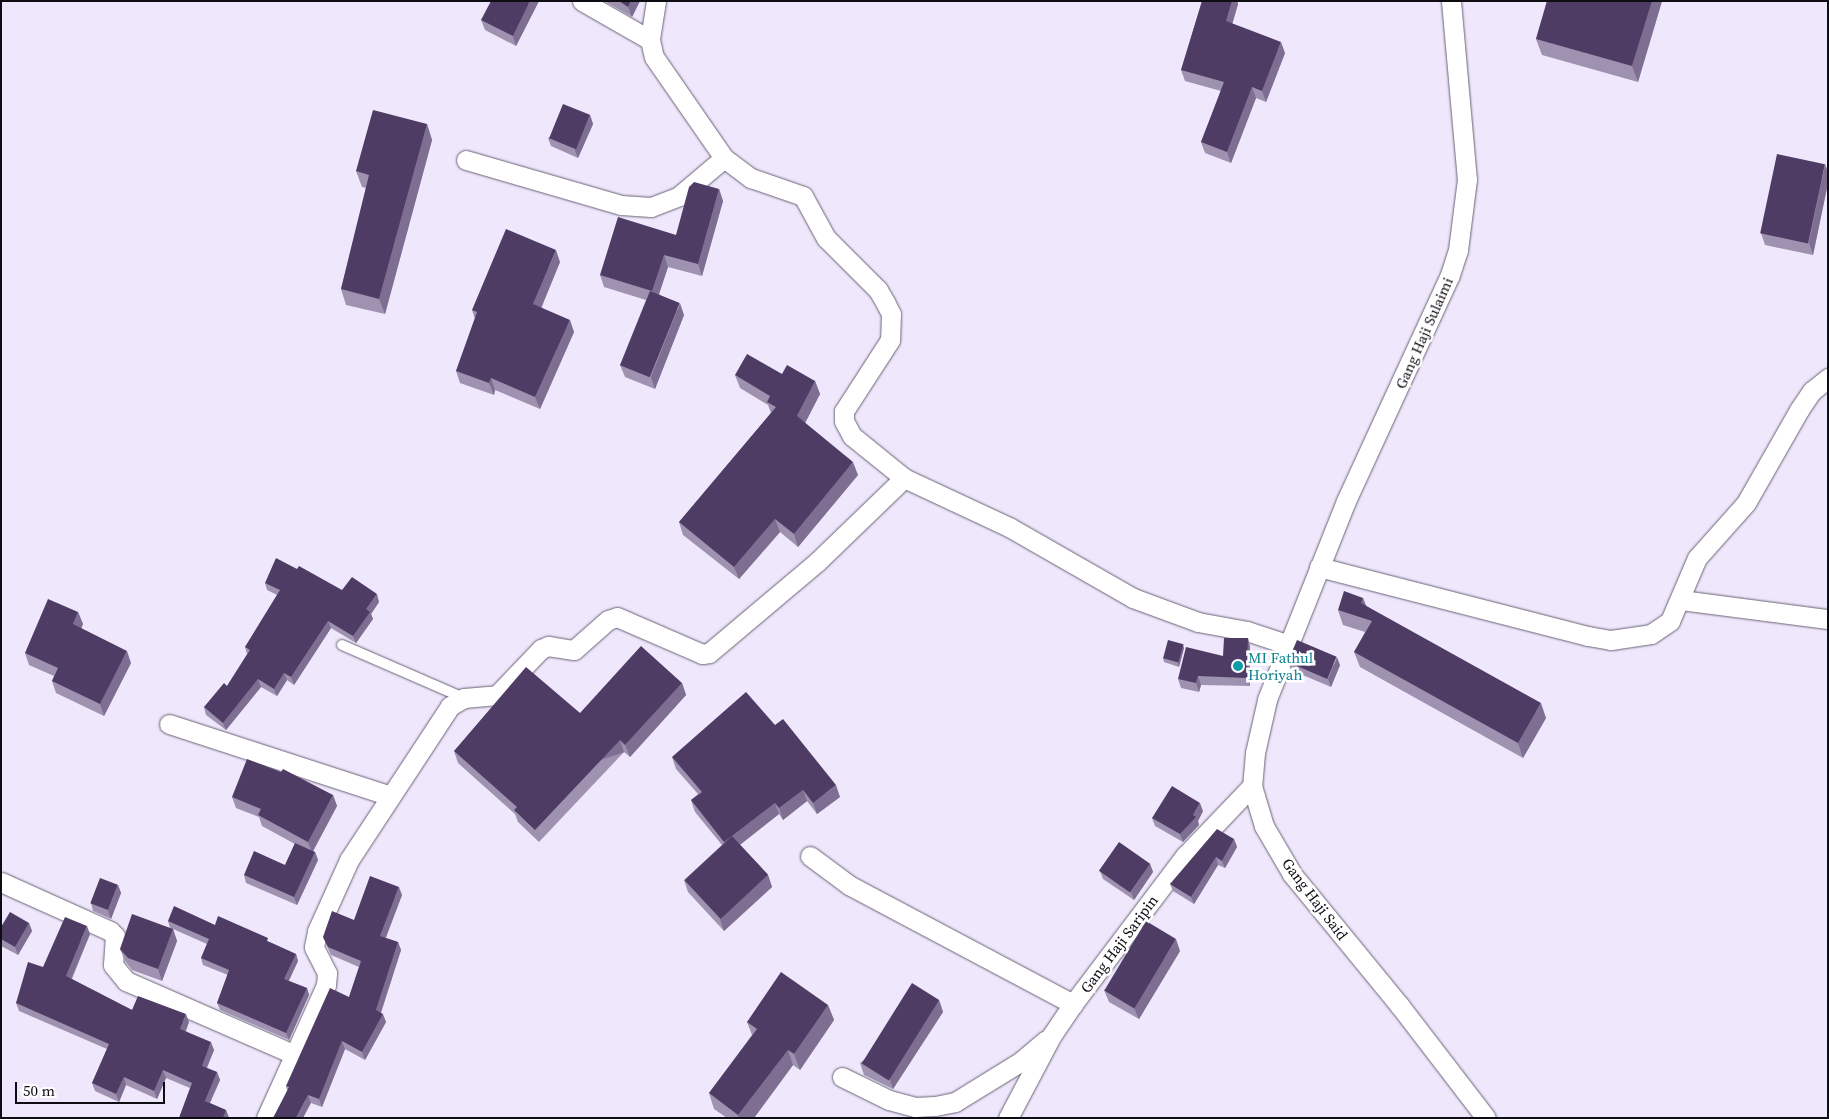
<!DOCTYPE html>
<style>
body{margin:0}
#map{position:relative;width:1829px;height:1119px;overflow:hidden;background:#efe7fc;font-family:"Source Serif 4",serif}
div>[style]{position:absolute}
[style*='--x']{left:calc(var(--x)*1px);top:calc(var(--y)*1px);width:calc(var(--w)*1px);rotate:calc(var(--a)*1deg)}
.roads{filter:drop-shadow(0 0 1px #696274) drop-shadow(0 0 1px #696274)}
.lane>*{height:10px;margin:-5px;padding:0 5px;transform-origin:5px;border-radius:5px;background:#fff}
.street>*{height:19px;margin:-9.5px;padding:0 9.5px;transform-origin:9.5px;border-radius:9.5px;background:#fff}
.wall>*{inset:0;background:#9e92b0}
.shaded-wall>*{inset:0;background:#7e6f92;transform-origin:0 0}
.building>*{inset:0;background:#4e3c64;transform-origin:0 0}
.dots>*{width:14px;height:14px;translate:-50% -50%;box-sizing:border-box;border:2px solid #fff;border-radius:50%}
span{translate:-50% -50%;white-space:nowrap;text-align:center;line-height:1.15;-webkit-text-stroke:5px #fff;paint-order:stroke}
.street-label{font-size:15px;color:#0f0d14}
.culture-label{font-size:15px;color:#0d838f}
.left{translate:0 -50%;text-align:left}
.frame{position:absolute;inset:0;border:2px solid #0f0d14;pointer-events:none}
.scale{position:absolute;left:15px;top:1082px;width:150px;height:22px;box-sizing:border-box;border:2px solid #0f0d14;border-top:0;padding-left:6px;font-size:15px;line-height:18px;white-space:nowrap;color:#0f0d14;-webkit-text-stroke:4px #fff;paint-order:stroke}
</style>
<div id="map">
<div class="roads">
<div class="lane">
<div style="--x:342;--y:645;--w:133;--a:23.5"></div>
</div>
<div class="street">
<div style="--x:582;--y:1;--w:78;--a:29.8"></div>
<div style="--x:656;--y:1;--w:39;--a:99"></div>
<div style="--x:650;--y:40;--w:17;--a:77"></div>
<div style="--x:654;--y:57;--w:123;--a:55.3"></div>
<div style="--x:724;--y:158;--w:34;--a:37"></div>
<div style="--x:751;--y:178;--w:55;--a:19.1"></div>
<div style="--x:803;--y:196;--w:48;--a:61.3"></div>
<div style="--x:826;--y:238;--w:74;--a:45"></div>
<div style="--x:878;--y:290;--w:16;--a:60"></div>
<div style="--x:886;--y:304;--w:11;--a:63"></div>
<div style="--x:891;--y:314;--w:26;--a:92"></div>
<div style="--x:890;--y:340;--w:85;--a:122.9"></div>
<div style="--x:844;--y:411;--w:10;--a:90"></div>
<div style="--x:844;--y:421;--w:17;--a:62"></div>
<div style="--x:852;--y:436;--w:67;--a:38.9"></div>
<div style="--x:904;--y:478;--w:116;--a:25"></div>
<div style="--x:1009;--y:527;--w:143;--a:29.8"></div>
<div style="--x:1133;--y:598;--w:69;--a:20.3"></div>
<div style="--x:1198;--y:622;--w:50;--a:10.4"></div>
<div style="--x:1247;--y:631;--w:44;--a:18.4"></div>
<div style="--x:1451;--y:1;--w:179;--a:84.9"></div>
<div style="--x:1467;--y:179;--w:72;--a:97.2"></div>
<div style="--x:1458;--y:250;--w:28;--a:108"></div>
<div style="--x:1449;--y:277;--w:247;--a:114.7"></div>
<div style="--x:1346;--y:501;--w:214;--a:111.7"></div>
<div style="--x:1267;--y:700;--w:54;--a:102.8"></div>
<div style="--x:1255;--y:753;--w:33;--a:95"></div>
<div style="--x:1252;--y:786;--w:42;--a:73.3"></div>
<div style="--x:1264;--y:826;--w:56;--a:59.7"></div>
<div style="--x:1292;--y:874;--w:171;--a:50.7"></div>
<div style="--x:1400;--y:1006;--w:141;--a:52.5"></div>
<div style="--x:466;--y:160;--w:161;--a:16.2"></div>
<div style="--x:621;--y:205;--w:30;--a:4"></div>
<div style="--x:651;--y:207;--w:30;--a:-21"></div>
<div style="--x:679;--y:196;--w:59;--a:-40.2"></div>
<div style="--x:1319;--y:567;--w:278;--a:14.4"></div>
<div style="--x:1588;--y:636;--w:23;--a:10"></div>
<div style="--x:1611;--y:640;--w:40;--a:-8.5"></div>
<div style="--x:1651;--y:634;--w:23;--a:-34"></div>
<div style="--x:1670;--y:621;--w:69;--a:-66.8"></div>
<div style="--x:1697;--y:558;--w:74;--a:-48.3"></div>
<div style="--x:1746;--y:503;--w:107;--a:-60.3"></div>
<div style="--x:1799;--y:410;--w:23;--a:-56"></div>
<div style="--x:1812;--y:391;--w:21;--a:-39"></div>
<div style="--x:1681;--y:600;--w:148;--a:7.4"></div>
<div style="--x:169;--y:724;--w:232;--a:18"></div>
<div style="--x:810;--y:856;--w:49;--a:36.6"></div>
<div style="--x:849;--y:885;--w:254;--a:28"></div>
<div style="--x:1;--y:882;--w:120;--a:24.2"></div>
<div style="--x:110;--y:931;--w:7;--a:45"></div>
<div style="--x:115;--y:936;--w:29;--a:94"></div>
<div style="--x:113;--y:965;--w:21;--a:51"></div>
<div style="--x:126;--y:981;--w:182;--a:23.6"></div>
<div style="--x:842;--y:1077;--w:52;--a:26.1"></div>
<div style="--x:889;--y:1100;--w:27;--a:15"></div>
<div style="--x:915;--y:1107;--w:20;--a:-3"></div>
<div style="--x:935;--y:1106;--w:20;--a:-11"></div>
<div style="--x:955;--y:1102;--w:76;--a:-31.6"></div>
<div style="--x:1020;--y:1062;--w:34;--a:-40"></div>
<div style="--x:266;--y:1118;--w:146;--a:-65.7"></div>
<div style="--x:326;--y:985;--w:12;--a:-85"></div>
<div style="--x:327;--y:973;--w:29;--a:-117"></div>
<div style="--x:314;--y:947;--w:16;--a:-79"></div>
<div style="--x:317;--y:931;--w:78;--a:-65.7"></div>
<div style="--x:349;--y:860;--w:184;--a:-56.7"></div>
<div style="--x:450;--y:706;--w:16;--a:-30"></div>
<div style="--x:464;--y:698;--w:33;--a:-5"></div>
<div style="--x:497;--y:695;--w:64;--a:-46.3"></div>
<div style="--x:541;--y:649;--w:8;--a:-23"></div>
<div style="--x:548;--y:646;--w:26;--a:9"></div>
<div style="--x:574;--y:650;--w:45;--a:-41.4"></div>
<div style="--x:608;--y:620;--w:9;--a:-18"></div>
<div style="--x:617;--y:617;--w:93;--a:23.5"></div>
<div style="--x:702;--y:654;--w:7;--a:-8"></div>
<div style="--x:709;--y:653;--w:141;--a:-40.1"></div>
<div style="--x:817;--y:562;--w:121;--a:-44"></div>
<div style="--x:1008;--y:1118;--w:94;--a:-62.1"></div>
<div style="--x:1052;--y:1035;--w:37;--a:-56"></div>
<div style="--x:1073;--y:1004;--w:186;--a:-52.9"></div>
<div style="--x:1185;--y:856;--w:97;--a:-46.3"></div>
</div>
</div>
<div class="wall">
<div style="clip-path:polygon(539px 1px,516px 46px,485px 30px,481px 20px)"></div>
<div style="clip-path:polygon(604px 1px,640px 1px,632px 17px)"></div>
<div style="clip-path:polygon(1202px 1px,1237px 1px,1238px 4px,1232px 24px,1285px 53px,1266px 102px,1256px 98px,1231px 163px,1205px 153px,1201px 142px,1221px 91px,1185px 81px,1181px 70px)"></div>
<div style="clip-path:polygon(1547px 1px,1662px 1px,1638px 82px,1542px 55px,1536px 39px)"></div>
<div style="clip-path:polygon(590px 115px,593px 124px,578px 158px,551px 146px,548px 138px)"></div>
<div style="clip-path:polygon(427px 124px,432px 140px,385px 314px,346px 305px,341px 289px,366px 188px,362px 187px,356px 171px)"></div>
<div style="clip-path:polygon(1828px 172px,1828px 183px,1813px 255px,1765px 245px,1761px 233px)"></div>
<div style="clip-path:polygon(719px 189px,723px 201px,702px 276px,668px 267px,659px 294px,684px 315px,655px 389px,625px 377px,620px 365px,646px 300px,604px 287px,600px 275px,676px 235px)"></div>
<div style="clip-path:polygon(560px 262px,541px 307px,574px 332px,540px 409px,495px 390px,494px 395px,460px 383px,456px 371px,475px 319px,472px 310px)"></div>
<div style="clip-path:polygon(782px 374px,815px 381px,820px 394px,805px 423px,858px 475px,798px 547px,780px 532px,739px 579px,683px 535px,679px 522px,771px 413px,768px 405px,740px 388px,735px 375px)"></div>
<div style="clip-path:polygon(265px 583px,342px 590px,379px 602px,371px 614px,373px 619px,356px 643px,331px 628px,294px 685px,287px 680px,277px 696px,261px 687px,226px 730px,206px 715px,204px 707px,227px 686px,247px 654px,245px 647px,277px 595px,267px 590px)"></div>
<div style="clip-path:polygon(1363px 598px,1366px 606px,1546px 718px,1523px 758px,1360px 667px,1354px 652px,1365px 632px,1343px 625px,1338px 610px)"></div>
<div style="clip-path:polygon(78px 612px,83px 624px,81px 628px,131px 663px,104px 716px,56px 693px,52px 681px,54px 676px,29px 665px,25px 653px)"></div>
<div style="clip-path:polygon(1248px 638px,1250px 647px,1250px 686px,1201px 685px,1199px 692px,1181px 688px,1178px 679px,1223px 656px)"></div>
<div style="clip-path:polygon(1184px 648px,1179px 667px,1164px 662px,1163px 658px)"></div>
<div style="clip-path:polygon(1288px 662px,1340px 665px,1331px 687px,1291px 670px)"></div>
<div style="clip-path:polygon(682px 683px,686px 695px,630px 757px,624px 752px,539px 842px,518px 822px,515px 814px,458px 763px,454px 751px)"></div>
<div style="clip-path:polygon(672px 757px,840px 797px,817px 814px,807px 801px,783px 820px,779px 814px,740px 845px,768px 875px,772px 887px,724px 931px,688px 892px,684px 880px,722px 845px,695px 812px,691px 800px,698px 794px,676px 769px)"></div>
<div style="clip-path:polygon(333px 795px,337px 806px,313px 851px,315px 852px,318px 860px,297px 905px,246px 883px,244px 875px,285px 865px,295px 844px,262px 826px,259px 817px,236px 808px,232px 797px)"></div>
<div style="clip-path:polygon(1203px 811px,1198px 821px,1199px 825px,1183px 842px,1155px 826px,1152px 818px)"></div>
<div style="clip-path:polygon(1234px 839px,1237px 847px,1225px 868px,1218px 865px,1194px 904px,1173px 891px,1170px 884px)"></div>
<div style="clip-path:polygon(1150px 864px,1153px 872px,1134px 900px,1103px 879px,1100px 871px)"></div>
<div style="clip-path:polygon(118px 885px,121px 893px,111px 919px,93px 911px,91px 903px)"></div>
<div style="clip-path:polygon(402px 895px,386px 938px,398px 942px,401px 950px,381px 1013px,386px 1022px,365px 1060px,345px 1049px,322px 1107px,311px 1103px,287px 1090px,286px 1086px,349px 997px,359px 967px,331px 955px,323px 937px,354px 920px)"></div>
<div style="clip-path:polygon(168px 921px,215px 925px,270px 942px,296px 954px,298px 961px,289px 981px,307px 988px,309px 995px,289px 1040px,220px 1010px,217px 1003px,228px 975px,203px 965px,201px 958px,207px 944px,173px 929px,177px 941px,162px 981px,132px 970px,125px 961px,120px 949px,170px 928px)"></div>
<div style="clip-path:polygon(29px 923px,32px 931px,18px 955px,1px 946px,1px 927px)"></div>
<div style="clip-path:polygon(90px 934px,72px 979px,132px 1010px,189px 1022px,186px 1031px,214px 1050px,207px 1068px,217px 1072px,220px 1080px,210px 1103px,226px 1110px,229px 1118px,179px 1118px,190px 1088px,166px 1078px,157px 1099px,126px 1085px,119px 1102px,95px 1091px,92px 1083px,107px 1049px,19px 1011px,16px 1003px,43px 967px)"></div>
<div style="clip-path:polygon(1180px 951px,1139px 1019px,1109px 1002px,1104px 990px)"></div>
<div style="clip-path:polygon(939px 1000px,943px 1012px,893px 1089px,864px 1075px,860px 1063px)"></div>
<div style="clip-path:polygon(828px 1005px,834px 1020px,800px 1070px,793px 1065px,754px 1118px,727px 1118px,714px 1109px,709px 1093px,752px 1035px,747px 1022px)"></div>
</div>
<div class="shaded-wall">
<div style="clip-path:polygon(530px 1px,539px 1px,516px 46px,513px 36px)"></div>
<div style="clip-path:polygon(631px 1px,640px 1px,632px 17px,628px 7px)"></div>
<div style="clip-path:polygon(1232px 1px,1237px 1px,1238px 4px,1230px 32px,1226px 21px)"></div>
<div style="clip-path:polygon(1652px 1px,1662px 1px,1638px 82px,1632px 66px)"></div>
<div style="clip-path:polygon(1281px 42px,1285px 53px,1266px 102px,1262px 91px)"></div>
<div style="clip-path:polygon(1252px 87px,1256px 98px,1231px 163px,1227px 152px)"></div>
<div style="clip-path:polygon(590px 115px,593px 124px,578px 158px,575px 150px)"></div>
<div style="clip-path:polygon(427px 124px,432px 140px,385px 314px,379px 299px)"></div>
<div style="clip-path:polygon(1825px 164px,1828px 172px,1828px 183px,1813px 255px,1809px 243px)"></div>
<div style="clip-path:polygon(719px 189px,723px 201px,702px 276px,698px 264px)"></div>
<div style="clip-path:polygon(556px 250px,560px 262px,538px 316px,533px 304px)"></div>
<div style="clip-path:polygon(664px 255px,668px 267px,656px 303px,652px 291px)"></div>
<div style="clip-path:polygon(680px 303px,684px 315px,655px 389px,651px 377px)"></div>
<div style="clip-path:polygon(570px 320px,574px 332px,540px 409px,535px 397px)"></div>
<div style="clip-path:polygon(491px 378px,495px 390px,494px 395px,489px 383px)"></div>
<div style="clip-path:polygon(815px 381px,820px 394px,802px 429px,797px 416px)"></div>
<div style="clip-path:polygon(853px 462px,858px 475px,798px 547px,794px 534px)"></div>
<div style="clip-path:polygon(775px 519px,780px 532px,739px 579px,734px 567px)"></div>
<div style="clip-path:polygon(377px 594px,379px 602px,371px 614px,373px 619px,356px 643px,353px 636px,366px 609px)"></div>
<div style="clip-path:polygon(1363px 598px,1369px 613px,1361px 603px)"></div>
<div style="clip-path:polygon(78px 612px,83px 624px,78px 636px,73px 624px)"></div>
<div style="clip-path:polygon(328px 621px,331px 628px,294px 685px,291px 677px)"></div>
<div style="clip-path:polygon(1248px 638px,1250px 647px,1250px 686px,1247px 678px)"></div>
<div style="clip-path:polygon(1183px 644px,1184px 648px,1179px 667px,1178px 663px)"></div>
<div style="clip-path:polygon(127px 651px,131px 663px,104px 716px,100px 704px)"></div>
<div style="clip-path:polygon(1337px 657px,1340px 665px,1331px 687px,1328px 679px)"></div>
<div style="clip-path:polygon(284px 673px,287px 680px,277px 696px,274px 689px)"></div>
<div style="clip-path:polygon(1198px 676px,1201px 685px,1199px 692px,1196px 683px)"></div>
<div style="clip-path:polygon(258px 679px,261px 687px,226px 730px,223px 723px)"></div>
<div style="clip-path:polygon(682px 683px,686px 695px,630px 757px,625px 745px)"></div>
<div style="clip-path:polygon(1541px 703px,1546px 718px,1523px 758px,1518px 743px)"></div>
<div style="left:620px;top:740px;width:13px;height:124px;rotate:72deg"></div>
<div style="clip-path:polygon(836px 785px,840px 797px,817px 814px,813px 803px)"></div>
<div style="clip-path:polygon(803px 790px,807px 801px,783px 820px,779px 808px)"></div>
<div style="clip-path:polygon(333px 795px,337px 806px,312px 853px,308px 842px)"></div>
<div style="clip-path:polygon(775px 803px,779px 814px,728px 854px,724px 842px)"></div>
<div style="clip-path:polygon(1200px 803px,1203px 811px,1198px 821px,1199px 825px,1183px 842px,1180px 834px,1193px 815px)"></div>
<div style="clip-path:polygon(1234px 839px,1237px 847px,1225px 868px,1222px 861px)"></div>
<div style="clip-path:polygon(315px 852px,318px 860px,297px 905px,294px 897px)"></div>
<div style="clip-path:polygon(1216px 857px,1218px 865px,1194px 904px,1191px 897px)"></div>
<div style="clip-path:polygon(1150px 864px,1153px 872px,1134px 900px,1131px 892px)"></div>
<div style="clip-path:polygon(768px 875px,772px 887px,724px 931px,720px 919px)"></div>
<div style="clip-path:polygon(118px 885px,121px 893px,111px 919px,108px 911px)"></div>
<div style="clip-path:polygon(399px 887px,402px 895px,383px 944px,380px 936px)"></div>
<div style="clip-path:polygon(29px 923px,32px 931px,18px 955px,15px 947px)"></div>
<div style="clip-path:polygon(87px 926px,90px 934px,69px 984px,66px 976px)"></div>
<div style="clip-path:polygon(173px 929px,177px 941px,162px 981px,158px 969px)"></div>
<div style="clip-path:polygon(1176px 939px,1180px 951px,1139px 1019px,1134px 1008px)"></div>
<div style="clip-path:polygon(398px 942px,401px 950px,379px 1018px,376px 1010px)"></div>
<div style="clip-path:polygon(296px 954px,298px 961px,286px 986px,284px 979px)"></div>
<div style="clip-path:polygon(307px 988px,309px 995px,289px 1040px,286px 1033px)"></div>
<div style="clip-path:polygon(939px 1000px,943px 1012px,893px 1089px,889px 1077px)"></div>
<div style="clip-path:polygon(828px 1005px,834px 1020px,800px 1070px,794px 1054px)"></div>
<div style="clip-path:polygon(186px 1014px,189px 1022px,183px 1037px,180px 1029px)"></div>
<div style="clip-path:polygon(383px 1014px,386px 1022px,365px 1060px,362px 1052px)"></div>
<div style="clip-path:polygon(342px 1041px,345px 1049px,322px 1107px,319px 1099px)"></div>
<div style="clip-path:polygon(211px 1042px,214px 1050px,204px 1074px,202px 1066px)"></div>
<div style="clip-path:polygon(788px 1050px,793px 1065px,754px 1118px,739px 1118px,738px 1115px)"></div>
<div style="clip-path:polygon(163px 1070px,166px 1078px,157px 1099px,154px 1091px)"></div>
<div style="clip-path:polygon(217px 1072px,220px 1080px,207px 1109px,205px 1101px)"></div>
<div style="clip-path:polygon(124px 1077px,126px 1085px,119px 1102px,116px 1094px)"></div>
<div style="clip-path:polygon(308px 1095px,311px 1103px,303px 1118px,296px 1118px)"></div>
<div style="clip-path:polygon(226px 1110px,229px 1118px,223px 1118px)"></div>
</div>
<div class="building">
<div style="clip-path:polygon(491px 1px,530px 1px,513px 36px,481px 20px)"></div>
<div style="clip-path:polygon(619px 1px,631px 1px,628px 7px)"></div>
<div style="clip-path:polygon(1202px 1px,1232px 1px,1226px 21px,1281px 42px,1262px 91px,1252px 87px,1227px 152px,1201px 142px,1224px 82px,1181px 70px)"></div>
<div style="clip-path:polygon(1547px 1px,1652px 1px,1632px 66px,1536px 39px)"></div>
<div style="left:563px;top:104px;width:29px;height:37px;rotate:22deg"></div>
<div style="clip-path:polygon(373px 110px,427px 124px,379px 299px,341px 289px,369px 175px,356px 171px)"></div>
<div style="left:1777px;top:154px;width:49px;height:81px;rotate:12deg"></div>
<div style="clip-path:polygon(694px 182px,719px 189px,698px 264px,664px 255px,652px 291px,600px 275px,618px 217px,676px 235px,689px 187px)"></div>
<div style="clip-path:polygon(506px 229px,556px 250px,533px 304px,570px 320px,535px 397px,491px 378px,489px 383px,456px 371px,477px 312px,472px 310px)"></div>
<div style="left:650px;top:291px;width:32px;height:80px;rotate:22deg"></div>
<div style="clip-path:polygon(747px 354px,782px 374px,787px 365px,815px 381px,797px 416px,853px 462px,794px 534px,775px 519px,734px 567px,679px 522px,776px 407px,767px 402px,770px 396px,735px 375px)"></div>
<div style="clip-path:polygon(276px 558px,297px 569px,299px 566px,342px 590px,352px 577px,377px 594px,366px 609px,370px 612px,353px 636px,328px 621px,291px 677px,284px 673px,274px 689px,258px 679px,223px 723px,204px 707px,224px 683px,227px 686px,250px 650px,245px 647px,280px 590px,265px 583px)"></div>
<div style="clip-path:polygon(1344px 591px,1363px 598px,1361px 603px,1541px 703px,1518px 743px,1354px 652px,1372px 621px,1338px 610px)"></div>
<div style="clip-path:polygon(48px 599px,78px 612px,73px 624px,127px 651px,100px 704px,52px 681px,58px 668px,25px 653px)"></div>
<div style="clip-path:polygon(1224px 638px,1248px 638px,1247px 678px,1198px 676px,1196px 683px,1178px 679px,1186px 647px,1223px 656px)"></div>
<div style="left:1168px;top:640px;width:16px;height:19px;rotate:15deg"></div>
<div style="left:1297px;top:640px;width:43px;height:24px;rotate:23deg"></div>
<div style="clip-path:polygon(641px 646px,682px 683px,625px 745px,620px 740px,535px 830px,514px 810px,517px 807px,454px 751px,526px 667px,580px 713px)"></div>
<div style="clip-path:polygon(746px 692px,775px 725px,783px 719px,836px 785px,813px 803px,803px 790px,779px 808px,775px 803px,724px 842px,691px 800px,702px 792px,672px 757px)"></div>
<div style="clip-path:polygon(247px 759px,281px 772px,283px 769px,333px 795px,308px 842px,258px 815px,261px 809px,232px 797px)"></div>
<div style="clip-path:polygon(1172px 786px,1200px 803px,1193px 815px,1196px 817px,1180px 834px,1152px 818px)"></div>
<div style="clip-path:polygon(1217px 829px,1234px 839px,1222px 861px,1216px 857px,1191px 897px,1170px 884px)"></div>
<div style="left:732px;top:836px;width:53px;height:65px;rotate:47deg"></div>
<div style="left:1119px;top:842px;width:38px;height:35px;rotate:35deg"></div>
<div style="clip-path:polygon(295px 843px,315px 852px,294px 897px,244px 875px,254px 851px,285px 865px)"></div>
<div style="clip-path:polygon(370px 876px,399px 887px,380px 936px,398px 942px,376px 1010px,383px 1014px,362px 1052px,342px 1041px,319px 1099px,308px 1095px,296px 1118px,273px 1118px,289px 1087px,286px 1086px,330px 988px,349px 997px,361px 961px,328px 947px,323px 937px,332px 911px,354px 920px)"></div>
<div style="left:100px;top:878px;width:19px;height:27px;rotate:21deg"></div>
<div style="clip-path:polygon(174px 906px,215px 925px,218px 916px,268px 938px,267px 941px,296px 954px,284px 979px,307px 988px,286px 1033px,217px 1003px,229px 970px,201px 958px,209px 939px,168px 921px)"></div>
<div style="clip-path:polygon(10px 912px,29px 923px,15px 947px,1px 939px,1px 927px)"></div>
<div style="clip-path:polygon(132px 914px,173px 929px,158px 969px,128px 958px,120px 949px)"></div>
<div style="clip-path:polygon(65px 917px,87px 926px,66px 976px,132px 1010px,138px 996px,186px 1014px,180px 1029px,211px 1042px,202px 1066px,217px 1072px,205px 1101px,226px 1110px,223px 1118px,179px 1118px,192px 1083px,163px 1070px,154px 1091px,124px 1077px,116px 1094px,92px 1083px,109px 1044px,16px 1003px,28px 962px,43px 967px)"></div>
<div style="left:1146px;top:921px;width:35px;height:81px;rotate:31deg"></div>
<div style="clip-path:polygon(781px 972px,828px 1005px,794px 1054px,788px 1050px,738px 1115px,709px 1093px,757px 1029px,747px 1022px)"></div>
<div style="left:912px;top:983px;width:32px;height:95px;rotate:32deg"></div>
</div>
<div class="dots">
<div style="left:1238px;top:666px;background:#0f9aa8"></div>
</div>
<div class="street-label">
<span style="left:1424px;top:333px;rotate:-66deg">Gang Haji Sulaimi</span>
<span style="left:1315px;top:899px;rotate:53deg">Gang Haji Said</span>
<span style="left:1119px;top:944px;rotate:-53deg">Gang Haji Saripin</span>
</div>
<div class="culture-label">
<span class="left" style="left:1248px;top:666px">MI Fathul<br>Horiyah</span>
</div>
<div class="frame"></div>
<div class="scale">50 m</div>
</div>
